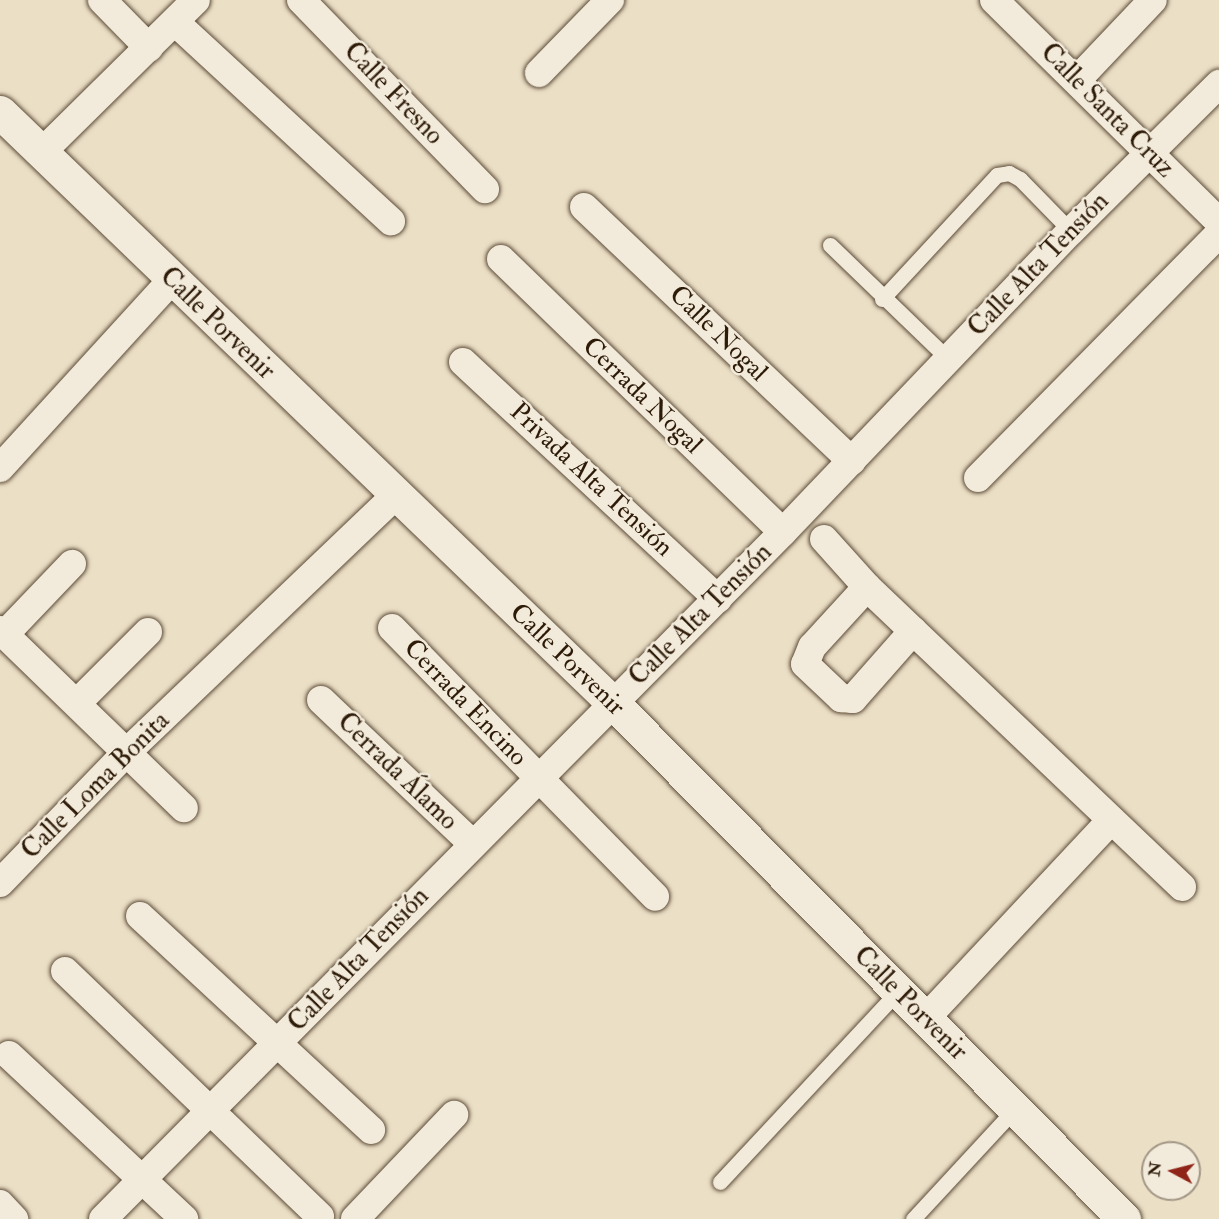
<!DOCTYPE html>
<meta charset="utf-8">
<style>
body{margin:0}
#map{position:relative;width:1219px;height:1219px;overflow:hidden;background:#ebdfc6;font-family:"IM FELL Double Pica",serif}
div>[style]{position:absolute}
[style*='--x']{left:calc(var(--x)*1px);top:calc(var(--y)*1px);width:calc(var(--w)*1px);rotate:calc(var(--a)*1deg)}
.roads{filter:drop-shadow(0 0 2px #5c4b37) drop-shadow(0 0 2px #5c4b37)}
.service>*{height:15px;margin:-7.5px;padding:0 7.5px;transform-origin:7.5px;border-radius:7.5px;background:#f2eada}
.minor>*{height:28px;margin:-14px;padding:0 14px;transform-origin:14px;border-radius:14px;background:#f2eada}
.tertiary>*{height:33px;margin:-16.5px;padding:0 16.5px;transform-origin:16.5px;border-radius:16.5px;background:#f2eada}
span{translate:-50% -50%;white-space:nowrap;text-align:center;line-height:1.15;-webkit-text-stroke:5px #f2eada;paint-order:stroke}
.street-label{font-size:26px;color:#2d1a07}
.north{position:absolute;left:1141px;top:1141px;width:60px;height:60px;box-sizing:border-box;background:#f2eada;border:2px solid #a39786;border-radius:50%;rotate:277deg;font-size:16px;font-weight:700;line-height:24px;text-align:center;color:#2d1a07}
.north::after{content:'';display:block;margin:auto;width:21px;height:27px;background:#8f2418;clip-path:polygon(50% 0,100% 100%,50% 72%,0 100%)}
</style>
<div id="map">
<div class="roads">
<div class="service">
<div style="--x:830;--y:245;--w:164;--a:44"></div>
<div style="--x:882;--y:299;--w:169;--a:-47.2"></div>
<div style="--x:997;--y:175;--w:12;--a:-9"></div>
<div style="--x:1009;--y:173;--w:13;--a:29"></div>
<div style="--x:1020;--y:179;--w:73;--a:45.6"></div>
<div style="--x:720;--y:1182;--w:260;--a:-47"></div>
<div style="--x:913;--y:1219;--w:150;--a:-47.2"></div>
</div>
<div class="minor">
<div style="--x:102;--y:0;--w:67;--a:45.6"></div>
<div style="--x:301;--y:0;--w:264;--a:45.8"></div>
<div style="--x:994;--y:0;--w:316;--a:44.6"></div>
<div style="--x:175;--y:22;--w:294;--a:42.7"></div>
<div style="--x:539;--y:73;--w:102;--a:-45.8"></div>
<div style="--x:1077;--y:80;--w:110;--a:-46.5"></div>
<div style="--x:42;--y:152;--w:216;--a:-44.6"></div>
<div style="--x:584;--y:207;--w:369;--a:43.5"></div>
<div style="--x:501;--y:259;--w:392;--a:44.1"></div>
<div style="--x:463;--y:362;--w:348;--a:42.9"></div>
<div style="--x:0;--y:468;--w:253;--a:-47.6"></div>
<div style="--x:978;--y:478;--w:343;--a:-45.4"></div>
<div style="--x:824;--y:539;--w:64;--a:48.1"></div>
<div style="--x:867;--y:587;--w:435;--a:43.6"></div>
<div style="--x:867;--y:587;--w:81;--a:132.5"></div>
<div style="--x:812;--y:647;--w:18;--a:112"></div>
<div style="--x:805;--y:664;--w:50;--a:43.4"></div>
<div style="--x:841;--y:698;--w:12;--a:5"></div>
<div style="--x:853;--y:699;--w:91;--a:-48.6"></div>
<div style="--x:392;--y:628;--w:376;--a:45.6"></div>
<div style="--x:0;--y:630;--w:256;--a:44.1"></div>
<div style="--x:5;--y:634;--w:97;--a:-46.3"></div>
<div style="--x:321;--y:700;--w:209;--a:43.5"></div>
<div style="--x:78;--y:702;--w:99;--a:-45"></div>
<div style="--x:0;--y:883;--w:184;--a:-45.9"></div>
<div style="--x:128;--y:751;--w:369;--a:-43.7"></div>
<div style="--x:140;--y:916;--w:315;--a:42.8"></div>
<div style="--x:65;--y:971;--w:354;--a:43.9"></div>
<div style="--x:926;--y:1018;--w:271;--a:-46.9"></div>
<div style="--x:9;--y:1055;--w:240;--a:43.1"></div>
<div style="--x:0;--y:1204;--w:21;--a:47"></div>
<div style="--x:103;--y:1219;--w:967;--a:-45.29"></div>
<div style="--x:783;--y:532;--w:417;--a:-46.3"></div>
<div style="--x:1071;--y:231;--w:209;--a:-44.8"></div>
<div style="--x:355;--y:1219;--w:144;--a:-46.4"></div>
</div>
<div class="tertiary">
<div style="--x:0;--y:112;--w:853;--a:43.95"></div>
<div style="--x:614;--y:704;--w:725;--a:45.28"></div>
</div>
</div>
<div class="street-label">
<span style="left:393px;top:94px;rotate:46deg">Calle Fresno</span>
<span style="left:1107px;top:111px;rotate:45deg">Calle Santa Cruz</span>
<span style="left:1039px;top:265px;rotate:-46deg">Calle Alta Tensión</span>
<span style="left:217px;top:324px;rotate:44deg">Calle Porvenir</span>
<span style="left:718px;top:334px;rotate:44deg">Calle Nogal</span>
<span style="left:642px;top:396px;rotate:44deg">Cerrada Nogal</span>
<span style="left:591px;top:480px;rotate:43deg">Privada Alta Tensión</span>
<span style="left:701px;top:615px;rotate:-45deg">Calle Alta Tensión</span>
<span style="left:567px;top:660px;rotate:44deg">Calle Porvenir</span>
<span style="left:465px;top:703px;rotate:46deg">Cerrada Encino</span>
<span style="left:397px;top:772px;rotate:44deg">Cerrada Álamo</span>
<span style="left:96px;top:786px;rotate:-45deg">Calle Loma Bonita</span>
<span style="left:359px;top:960px;rotate:-46deg">Calle Alta Tensión</span>
<span style="left:910px;top:1004px;rotate:45deg">Calle Porvenir</span>
</div>
<div class="north">N</div>
</div>
